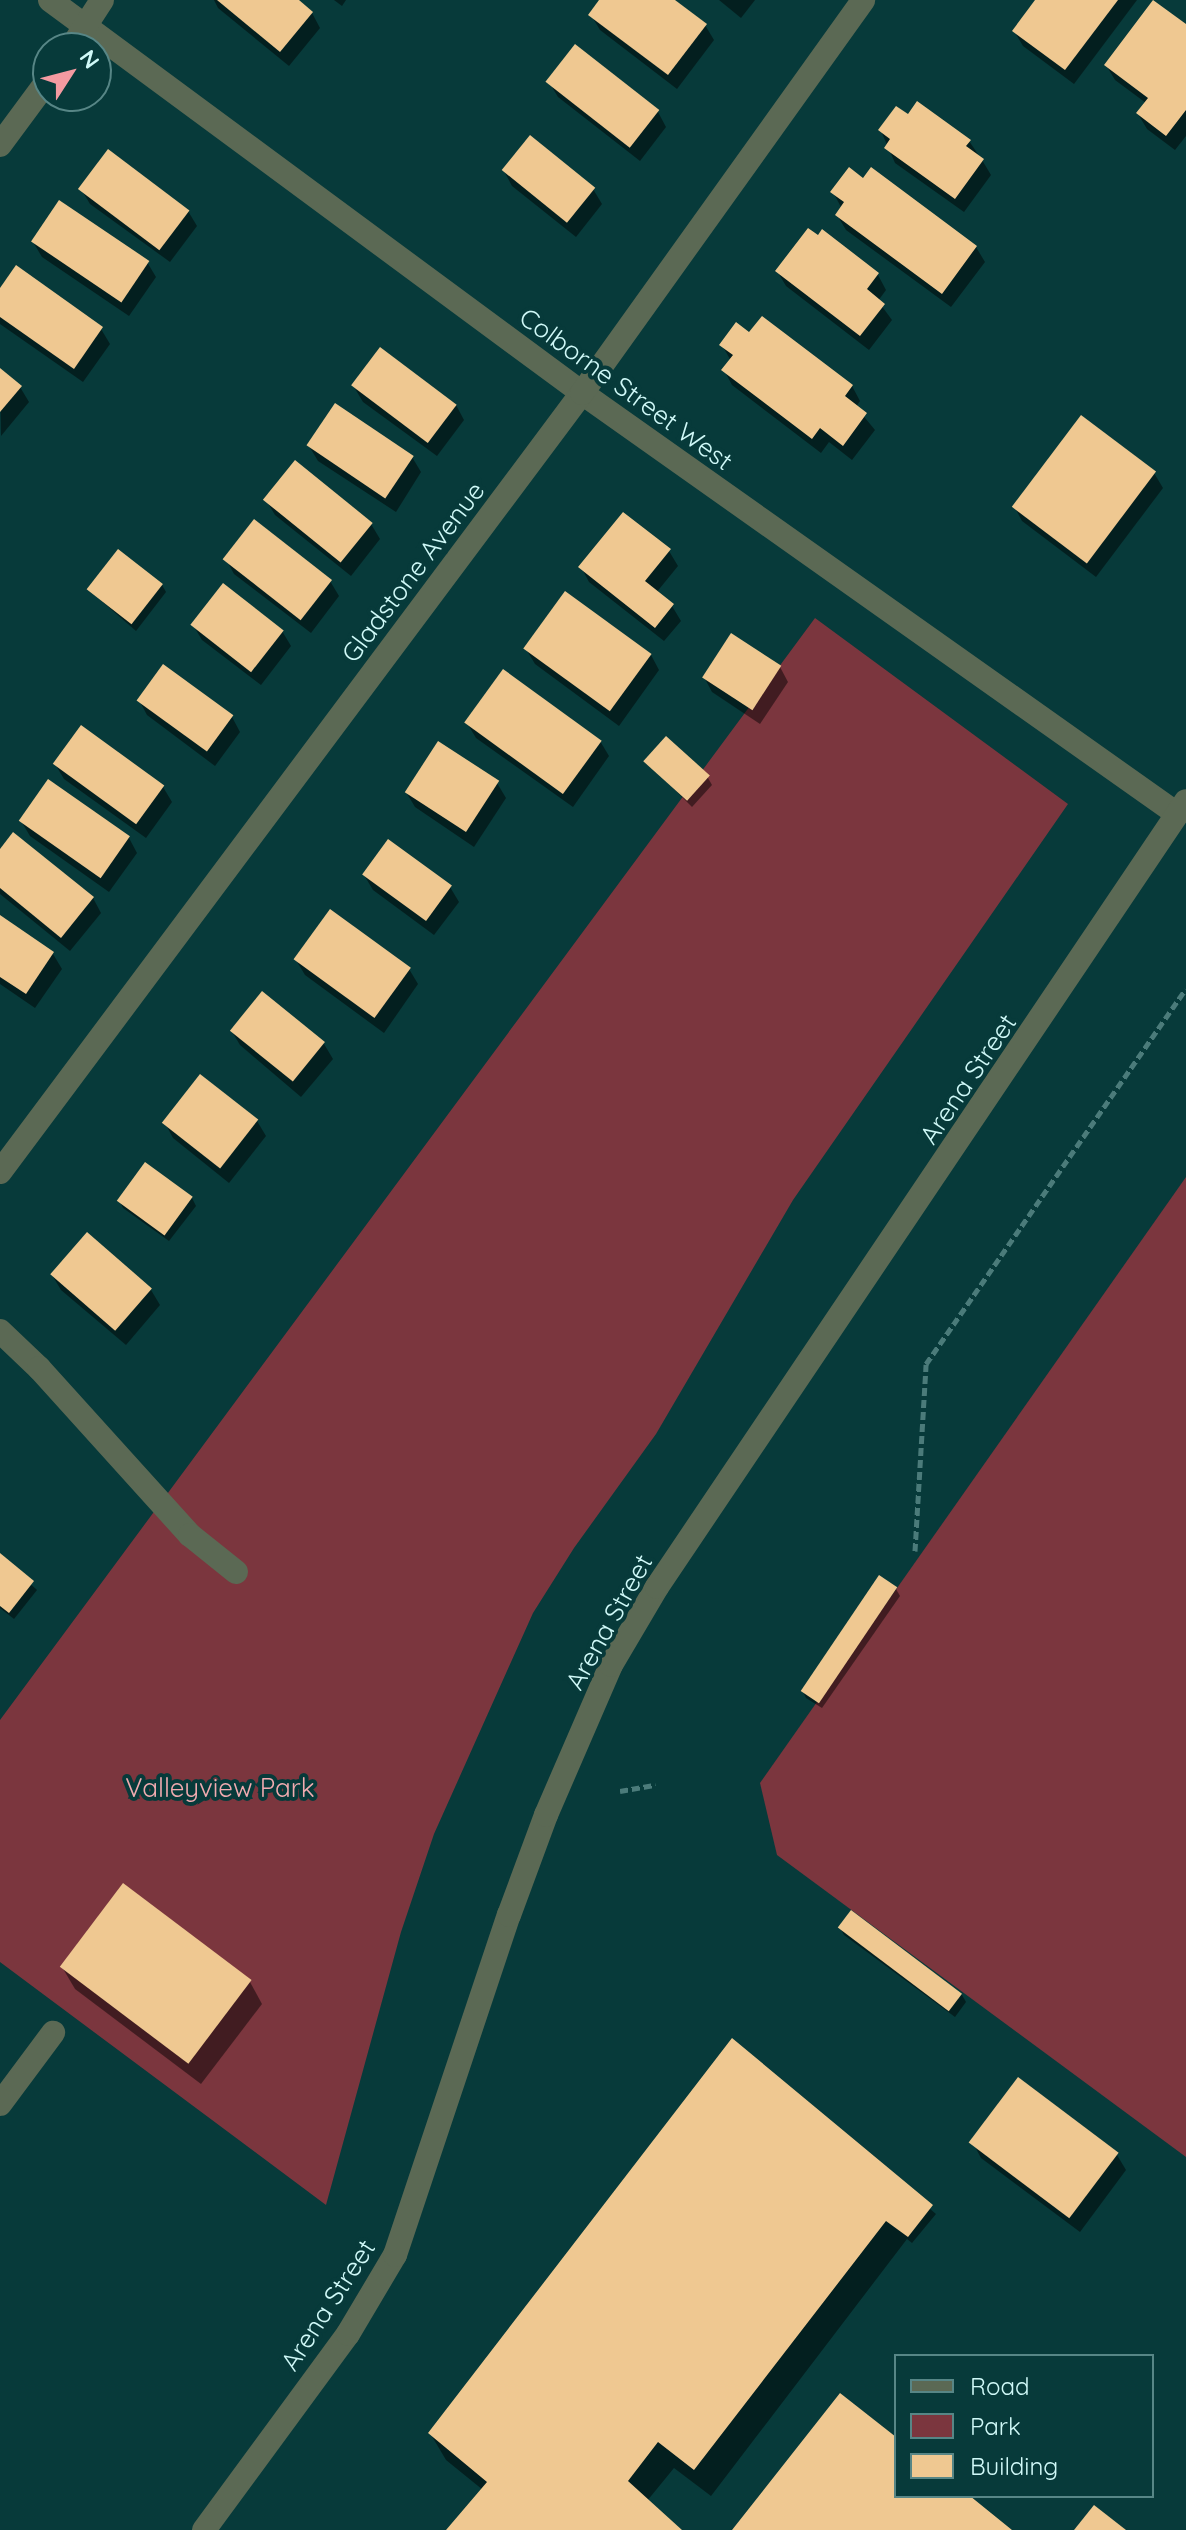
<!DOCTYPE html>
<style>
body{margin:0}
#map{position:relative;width:1186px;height:2530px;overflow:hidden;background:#073a3a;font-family:Quicksand,sans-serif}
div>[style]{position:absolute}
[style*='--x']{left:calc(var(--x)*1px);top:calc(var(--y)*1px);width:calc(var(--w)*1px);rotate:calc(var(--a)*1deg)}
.green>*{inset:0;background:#7b363e}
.shadow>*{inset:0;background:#0007}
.building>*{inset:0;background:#efc891;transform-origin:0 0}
.path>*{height:5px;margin-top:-2.5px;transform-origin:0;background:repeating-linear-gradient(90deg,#4b7b7a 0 8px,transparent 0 12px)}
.minor>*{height:24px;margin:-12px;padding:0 12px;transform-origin:12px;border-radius:12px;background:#5b6954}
span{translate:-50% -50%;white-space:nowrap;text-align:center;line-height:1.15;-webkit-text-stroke:8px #073a3a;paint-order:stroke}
.street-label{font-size:26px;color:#d0f9f8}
.park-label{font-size:26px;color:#f1abb0}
.legend{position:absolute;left:894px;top:2354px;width:260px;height:144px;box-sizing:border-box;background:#073a3a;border:2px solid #578686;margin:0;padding:10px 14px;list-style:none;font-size:24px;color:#d0f9f8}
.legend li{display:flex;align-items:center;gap:16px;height:40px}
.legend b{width:40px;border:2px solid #578686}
.north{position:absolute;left:32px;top:32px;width:80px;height:80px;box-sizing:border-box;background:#073a3a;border:2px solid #578686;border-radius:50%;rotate:54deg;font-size:22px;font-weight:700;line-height:32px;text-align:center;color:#d0f9f8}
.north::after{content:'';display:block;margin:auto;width:28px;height:36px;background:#f49aa1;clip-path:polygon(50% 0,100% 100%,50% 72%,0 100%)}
</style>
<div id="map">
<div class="green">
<div style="clip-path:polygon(815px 618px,1068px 804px,793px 1200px,656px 1434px,574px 1548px,533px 1613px,434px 1834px,401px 1932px,326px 2205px,0 1962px,0 1720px)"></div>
<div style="clip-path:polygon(1186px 1177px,1186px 2157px,777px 1855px,760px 1783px)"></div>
</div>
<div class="shadow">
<div style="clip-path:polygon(214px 0,296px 0,312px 13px,320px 28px,289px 66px,218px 8px)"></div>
<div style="clip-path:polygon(334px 0,346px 0,342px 6px)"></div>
<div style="clip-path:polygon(602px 0,672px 0,705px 25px,714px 40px,677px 89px,600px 30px,591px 15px)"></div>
<div style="clip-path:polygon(719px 0,755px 0,741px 18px)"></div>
<div style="clip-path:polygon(1037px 0,1137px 0,1074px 84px,1023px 46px,1014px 31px)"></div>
<div style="clip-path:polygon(1186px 26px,1186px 136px,1175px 150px,1147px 129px,1138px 114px,1146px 103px,1115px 80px,1106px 65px)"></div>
<div style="clip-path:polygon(549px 82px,658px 112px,666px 127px,640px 161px,558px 97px)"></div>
<div style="clip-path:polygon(908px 117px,969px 141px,982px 160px,991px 175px,964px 212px,895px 163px,881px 131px)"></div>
<div style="clip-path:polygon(504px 171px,593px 189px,602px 204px,576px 237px,512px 186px)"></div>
<div style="clip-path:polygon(863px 181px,976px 247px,985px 262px,951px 307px,846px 230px,837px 215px,842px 209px,833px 192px)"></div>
<div style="clip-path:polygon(81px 189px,188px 211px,197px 226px,170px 262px,90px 204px)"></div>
<div style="clip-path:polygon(33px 242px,147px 262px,156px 277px,129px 316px,42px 257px)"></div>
<div style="clip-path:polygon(777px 271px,878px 275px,886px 290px,878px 301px,892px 320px,869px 350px,786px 286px)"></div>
<div style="clip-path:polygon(0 292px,101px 329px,110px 344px,83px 382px,0 324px)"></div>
<div style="clip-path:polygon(749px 335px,852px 386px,860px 401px,856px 407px,875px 430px,852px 460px,829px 442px,821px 453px,732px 385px,724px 370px,731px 361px,722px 345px)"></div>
<div style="clip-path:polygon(0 370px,20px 387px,29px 402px,1px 436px)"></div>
<div style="clip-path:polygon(354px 387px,456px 405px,464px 420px,437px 456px,363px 402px)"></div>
<div style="clip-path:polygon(309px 446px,412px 457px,421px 472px,396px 512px,318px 461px)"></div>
<div style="clip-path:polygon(1154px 473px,1163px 488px,1096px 577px,1022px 521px,1014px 506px)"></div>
<div style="clip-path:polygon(266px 500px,371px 524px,380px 539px,351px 576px,275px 515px)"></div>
<div style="clip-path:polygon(669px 551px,678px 566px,656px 593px,672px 606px,681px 621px,664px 641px,589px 582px,581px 567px)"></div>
<div style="clip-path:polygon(226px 559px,330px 581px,339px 596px,311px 633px,234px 574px)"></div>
<div style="clip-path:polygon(162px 585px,166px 592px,136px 631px,89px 590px)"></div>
<div style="clip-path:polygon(193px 625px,282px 631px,291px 646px,261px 685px,202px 640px)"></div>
<div style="clip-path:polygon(526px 649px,651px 655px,659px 670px,619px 726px,535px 664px)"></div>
<div style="clip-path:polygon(780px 667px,788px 682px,760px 724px,712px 692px,704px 677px)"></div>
<div style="clip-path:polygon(139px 700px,232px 717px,240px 732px,215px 766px,147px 715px)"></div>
<div style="clip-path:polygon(467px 723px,600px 741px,609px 756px,573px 807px,476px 738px)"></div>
<div style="clip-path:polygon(646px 761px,708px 778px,712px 785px,692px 807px)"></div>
<div style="clip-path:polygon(55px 764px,163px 787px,172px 802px,146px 838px,64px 779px)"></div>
<div style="clip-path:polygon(497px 783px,506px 798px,474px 847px,415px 807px,406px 792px)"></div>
<div style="clip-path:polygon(21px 821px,129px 838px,137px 853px,109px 892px,30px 836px)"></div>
<div style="clip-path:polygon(0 852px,93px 898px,101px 913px,70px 951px,0 894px)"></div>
<div style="clip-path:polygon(364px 875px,450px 887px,459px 902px,434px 935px,373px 890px)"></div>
<div style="clip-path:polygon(0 918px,53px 954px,62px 969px,35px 1008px,0 984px)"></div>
<div style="clip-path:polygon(296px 960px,409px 969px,418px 984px,384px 1033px,305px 975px)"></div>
<div style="clip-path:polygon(262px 993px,324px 1044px,333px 1059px,301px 1097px,240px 1045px,231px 1030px)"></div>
<div style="clip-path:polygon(257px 1121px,266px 1136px,229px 1183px,173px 1138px,165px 1123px)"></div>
<div style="clip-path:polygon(192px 1198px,196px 1206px,169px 1241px,123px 1208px,119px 1200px)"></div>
<div style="clip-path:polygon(52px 1275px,151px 1290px,160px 1305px,126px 1345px,61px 1290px)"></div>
<div style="clip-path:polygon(0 1556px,37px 1590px,14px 1619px,0 1608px)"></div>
<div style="clip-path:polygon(896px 1589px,900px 1596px,822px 1708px,806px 1698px,802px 1690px)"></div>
<div style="clip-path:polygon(123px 1886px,250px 1982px,262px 2004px,201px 2084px,75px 1989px,62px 1967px)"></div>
<div style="clip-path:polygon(851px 1913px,962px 1995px,966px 2002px,955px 2017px,844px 1935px,840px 1928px)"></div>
<div style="clip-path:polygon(733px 2040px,936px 2214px,912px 2243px,907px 2239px,711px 2496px,674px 2468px,647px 2501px,679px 2530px,449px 2530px,483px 2490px,446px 2460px,430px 2433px)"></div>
<div style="clip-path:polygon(973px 2143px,1117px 2155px,1126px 2170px,1080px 2232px,981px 2158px)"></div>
</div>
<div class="building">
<div style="clip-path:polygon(217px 0,299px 0,313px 12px,280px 52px)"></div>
<div style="clip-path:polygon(599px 0,675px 0,707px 24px,668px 75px,588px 15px)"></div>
<div style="clip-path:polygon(1035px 0,1118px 0,1065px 70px,1012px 31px)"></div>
<div style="clip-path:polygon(1153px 0,1186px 24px,1186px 110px,1166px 136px,1136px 113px,1148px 98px,1104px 65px)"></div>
<div style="left:575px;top:44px;width:107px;height:48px;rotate:38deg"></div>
<div style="clip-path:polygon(917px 101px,971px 140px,966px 146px,984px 159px,955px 199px,884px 148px,890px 139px,878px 130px,896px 106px,908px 114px)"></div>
<div style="left:530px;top:135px;width:84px;height:45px;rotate:39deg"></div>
<div style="left:108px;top:149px;width:102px;height:50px;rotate:37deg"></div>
<div style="clip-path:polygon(849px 167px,863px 178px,871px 167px,977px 246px,942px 294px,835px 215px,844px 202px,830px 192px)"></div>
<div style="left:59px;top:200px;width:109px;height:50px;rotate:34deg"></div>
<div style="clip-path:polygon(808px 228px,818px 235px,822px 229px,879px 273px,867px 289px,885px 304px,860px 336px,775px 271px)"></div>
<div style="clip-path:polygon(16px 265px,103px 327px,74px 369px,0 317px,0 288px)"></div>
<div style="clip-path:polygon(762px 316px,853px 385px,845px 396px,867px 413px,843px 446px,820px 428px,812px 439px,721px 370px,733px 355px,719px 345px,736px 322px,749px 332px)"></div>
<div style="left:380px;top:347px;width:96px;height:48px;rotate:37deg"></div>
<div style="clip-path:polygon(0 368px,22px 386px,0 412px)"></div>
<div style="left:335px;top:403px;width:95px;height:51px;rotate:34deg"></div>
<div style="left:1081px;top:415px;width:94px;height:115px;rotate:37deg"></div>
<div style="left:295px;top:460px;width:100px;height:51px;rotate:39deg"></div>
<div style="clip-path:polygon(623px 512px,671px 549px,645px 581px,674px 604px,655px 628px,578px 567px)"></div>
<div style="left:254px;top:519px;width:99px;height:51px;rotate:38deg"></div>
<div style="left:118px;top:549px;width:57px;height:51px;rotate:38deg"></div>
<div style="left:223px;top:583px;width:77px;height:53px;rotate:38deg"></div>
<div style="left:565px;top:591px;width:107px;height:71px;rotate:36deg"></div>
<div style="left:731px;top:633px;width:60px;height:53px;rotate:33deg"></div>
<div style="left:163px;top:664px;width:87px;height:45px;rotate:36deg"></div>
<div style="left:503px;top:669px;width:122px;height:66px;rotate:36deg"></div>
<div style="left:81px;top:725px;width:103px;height:48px;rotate:36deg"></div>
<div style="left:666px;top:736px;width:59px;height:34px;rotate:42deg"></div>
<div style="left:438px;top:741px;width:73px;height:61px;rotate:33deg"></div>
<div style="left:48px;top:779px;width:100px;height:51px;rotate:35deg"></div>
<div style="clip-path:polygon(13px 832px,94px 897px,61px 938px,0 888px,0 849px)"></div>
<div style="left:388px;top:839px;width:79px;height:44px;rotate:36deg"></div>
<div style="left:330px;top:909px;width:100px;height:62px;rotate:36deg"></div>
<div style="clip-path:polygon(0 915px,54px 952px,26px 994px,0 977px)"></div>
<div style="left:262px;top:991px;width:81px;height:51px;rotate:39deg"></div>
<div style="left:200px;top:1074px;width:74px;height:62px;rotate:38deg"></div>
<div style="left:145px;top:1162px;width:59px;height:48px;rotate:36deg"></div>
<div style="left:87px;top:1232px;width:86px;height:56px;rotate:41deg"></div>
<div style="clip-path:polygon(0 1553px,34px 1581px,9px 1613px,0 1606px)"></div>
<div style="left:879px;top:1575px;width:22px;height:140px;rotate:34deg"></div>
<div style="left:123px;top:1883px;width:161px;height:105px;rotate:37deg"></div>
<div style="left:851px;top:1910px;width:139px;height:22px;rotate:37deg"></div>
<div style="clip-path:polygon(732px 2038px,933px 2205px,908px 2237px,886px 2221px,694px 2470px,658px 2442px,628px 2481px,682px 2530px,446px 2530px,487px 2482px,428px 2433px)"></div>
<div style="left:1018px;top:2077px;width:126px;height:82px;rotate:37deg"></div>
<div style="clip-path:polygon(840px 2393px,896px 2437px,896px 2496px,970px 2496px,1012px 2530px,732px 2530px)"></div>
<div style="clip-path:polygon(1094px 2505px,1126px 2530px,1074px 2530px)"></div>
</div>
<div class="path">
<div style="--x:915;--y:1551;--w:187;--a:-86.6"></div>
<div style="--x:926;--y:1364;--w:456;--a:-55.3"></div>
<div style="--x:620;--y:1791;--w:36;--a:-10"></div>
</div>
<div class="minor">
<div style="--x:50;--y:0;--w:661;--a:36.45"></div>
<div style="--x:582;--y:393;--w:729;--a:35.28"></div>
<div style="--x:71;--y:48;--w:57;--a:-57.1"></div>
<div style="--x:0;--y:145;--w:81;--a:-53.6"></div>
<div style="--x:0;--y:1172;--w:972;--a:-53.24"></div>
<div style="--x:582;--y:393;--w:483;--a:-54.4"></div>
<div style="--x:0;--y:1331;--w:54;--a:43.5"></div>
<div style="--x:39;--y:1368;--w:225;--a:47.9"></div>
<div style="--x:190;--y:1535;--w:59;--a:38.8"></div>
<div style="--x:0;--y:2104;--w:89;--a:-53.3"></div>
<div style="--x:204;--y:2530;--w:243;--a:-53.7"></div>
<div style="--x:348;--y:2334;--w:92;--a:-59.3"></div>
<div style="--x:395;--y:2255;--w:359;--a:-71.5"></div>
<div style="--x:509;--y:1915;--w:107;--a:-69.7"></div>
<div style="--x:546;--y:1815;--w:163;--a:-66.6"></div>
<div style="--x:611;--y:1665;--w:91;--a:-59.5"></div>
<div style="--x:657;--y:1587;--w:947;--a:-56.06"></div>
</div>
<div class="street-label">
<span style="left:626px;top:389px;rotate:36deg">Colborne Street West</span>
<span style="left:413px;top:572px;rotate:-53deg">Gladstone Avenue</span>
<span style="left:968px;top:1079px;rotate:-56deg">Arena Street</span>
<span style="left:609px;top:1622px;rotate:-61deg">Arena Street</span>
<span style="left:328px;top:2305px;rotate:-57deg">Arena Street</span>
</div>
<div class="park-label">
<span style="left:220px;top:1788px">Valleyview Park</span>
</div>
<ul class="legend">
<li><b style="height:10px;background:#5b6954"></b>Road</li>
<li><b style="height:22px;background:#7b363e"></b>Park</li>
<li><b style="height:22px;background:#efc891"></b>Building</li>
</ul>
<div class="north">N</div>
</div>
